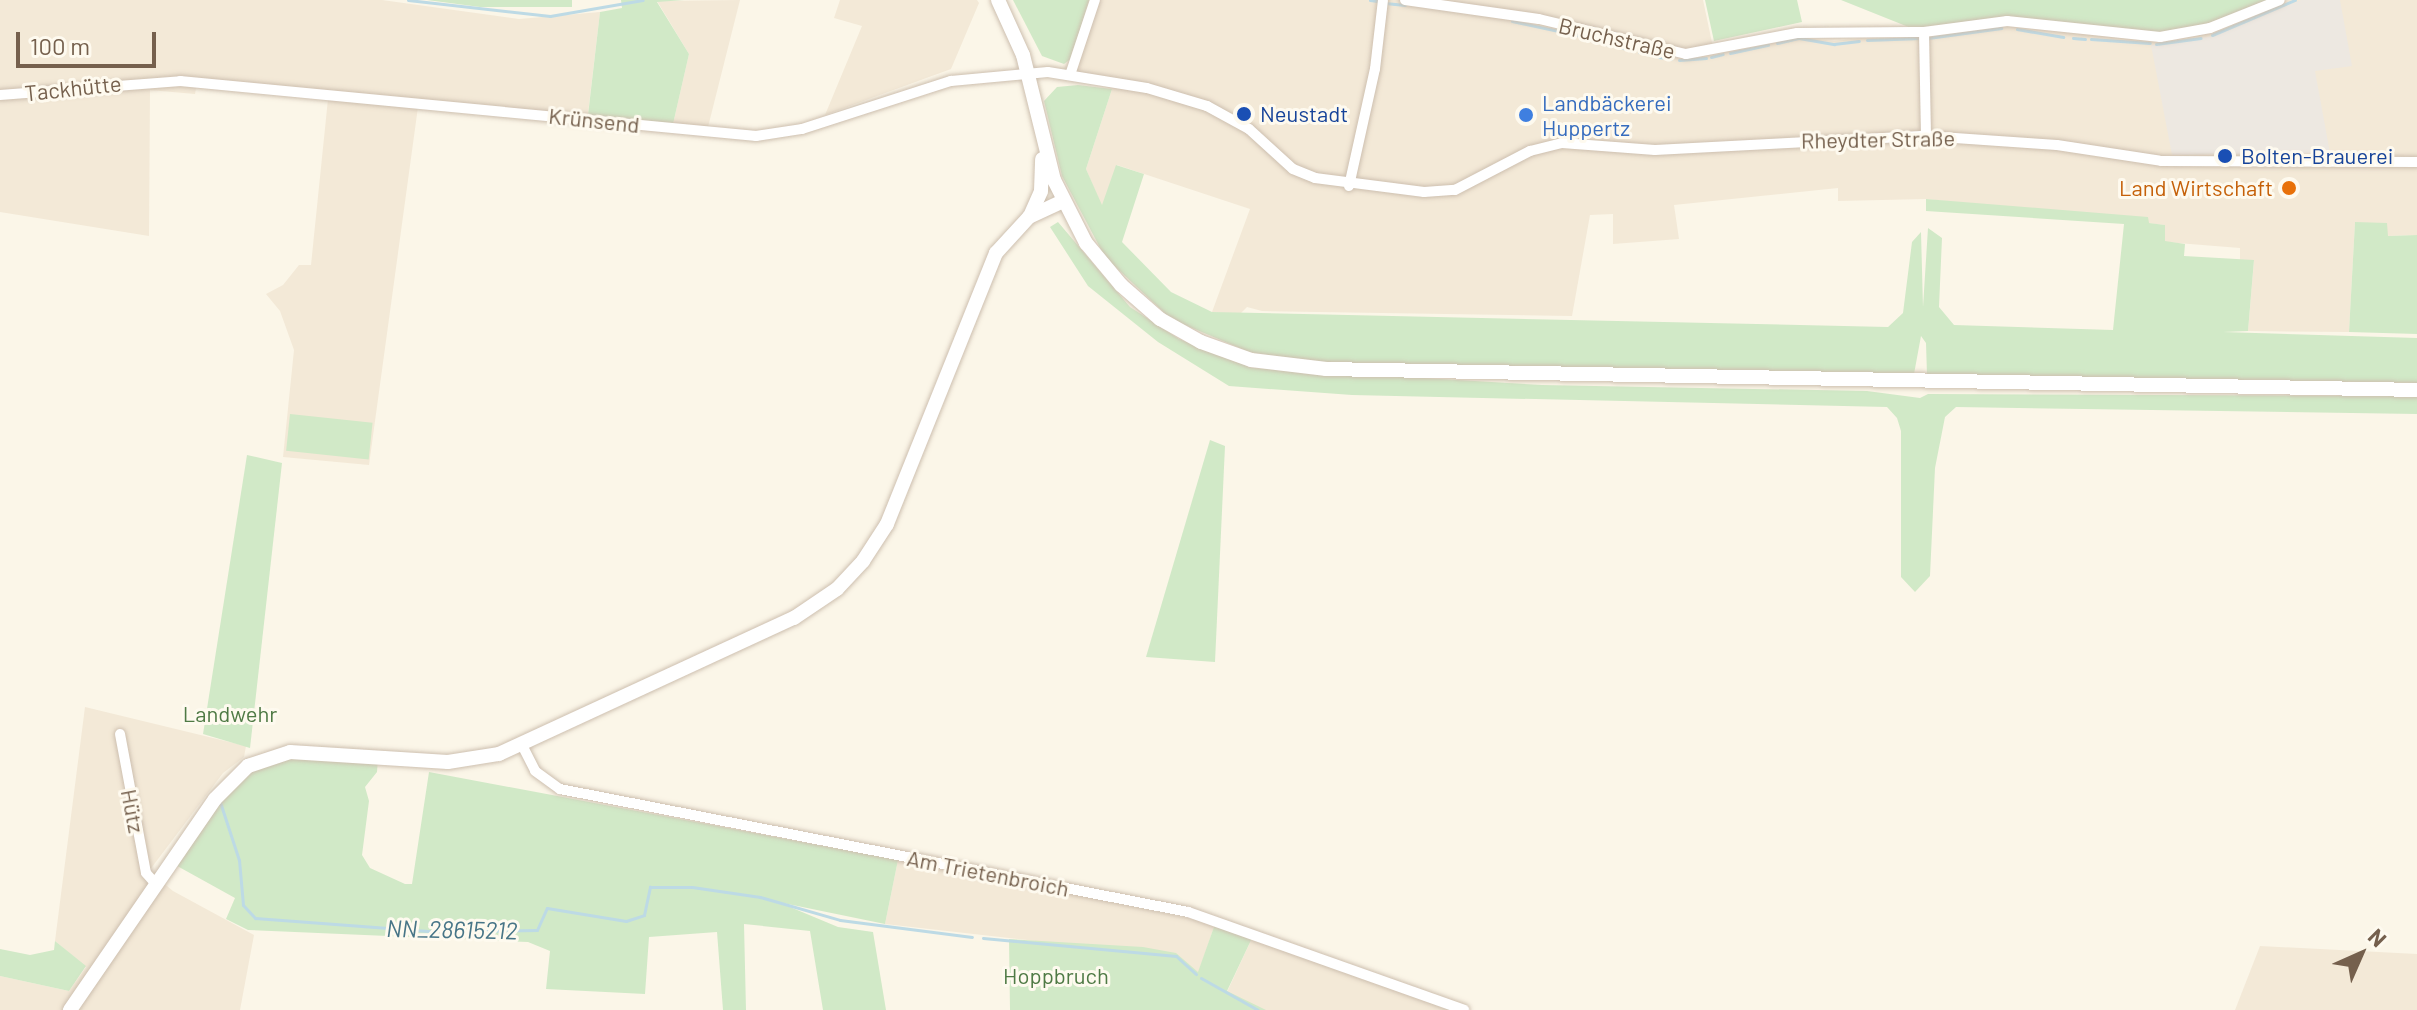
<!DOCTYPE html>
<meta charset="utf-8">
<style>
body{margin:0}
#map{position:relative;width:2417px;height:1010px;overflow:hidden;background:#fbf6e8;font-family:Barlow,sans-serif}
div>[style]{position:absolute}
[style*='--x']{left:calc(var(--x)*1px);top:calc(var(--y)*1px);width:calc(var(--w)*1px);rotate:calc(var(--a)*1deg)}
.residential>*{inset:0;background:#f3e9d7}
.industrial>*{inset:0;background:#ede8e1}
.green>*{inset:0;background:#d1e9c7;transform-origin:0 0}
.stream>*{height:3px;margin:-1.5px;padding:0 1.5px;transform-origin:1.5px;border-radius:1.5px;background:#bddae5}
.roads{filter:drop-shadow(0 0 2px #cdbfaf) drop-shadow(0 0 2px #cdbfaf)}
.minor>*{height:10px;margin:-5px;padding:0 5px;transform-origin:5px;border-radius:5px;background:#fff}
.secondary>*{height:14px;margin:-7px;padding:0 7px;transform-origin:7px;border-radius:7px;background:#fff}
.dots>*{width:22px;height:22px;translate:-50% -50%;box-sizing:border-box;border:4px solid #fefaef;border-radius:50%}
span{translate:-50% -50%;white-space:nowrap;text-align:center;line-height:1.15;-webkit-text-stroke:6px #fefaef;paint-order:stroke}
.street-label{font-size:22px;color:#75604d}
.shop-label{font-size:22px;color:#366cbe}
.left{translate:0 -50%;text-align:left}
.transit-label{font-size:22px;color:#164399}
.food-label{font-size:22px;color:#c56008}
.right{translate:-100% -50%;text-align:right}
.park-label{font-size:22px;color:#4f7a45}
.water-label{font-size:24px;color:#477587;font-style:italic}
.north{position:absolute;left:2321px;top:914px;width:80px;height:80px;-webkit-text-stroke:6px #fefaef;paint-order:stroke;rotate:45deg;font-size:22px;font-weight:700;line-height:32px;text-align:center;color:#75604d}
.north::after{content:'';display:block;margin:auto;width:28px;height:36px;background:#75604d;clip-path:polygon(50% 0,100% 100%,50% 72%,0 100%)}
.scale{position:absolute;left:16px;top:32px;width:140px;height:36px;box-sizing:border-box;border:4px solid #75604d;border-top:0;padding-left:10px;font-size:24px;line-height:28px;white-space:nowrap;color:#75604d;-webkit-text-stroke:6px #fefaef;paint-order:stroke}
</style>
<div id="map">
<div class="residential">
<div style="clip-path:polygon(0 0,382px 0,519px 19px,600px 12px,587px 122px,418px 107px,369px 465px,283px 457px,294px 350px,280px 311px,266px 294px,283px 285px,299px 265px,311px 265px,328px 99px,196px 88px,195px 94px,150px 90px,149px 236px,0 212px)"></div>
<div style="clip-path:polygon(740px 0,708px 127px,673px 124px,689px 54px,657px 1px)"></div>
<div style="clip-path:polygon(840px 0,977px 0,979px 3px,951px 69px,825px 115px,862px 26px,834px 18px)"></div>
<div style="clip-path:polygon(1089px 0,1703px 0,1714px 52px,1799px 37px,1834px 41px,2009px 23px,2153px 40px,2287px 0,2417px 0,2417px 235px,2387px 236px,2355px 222px,2349px 332px,2248px 331px,2254px 261px,2240px 260px,2240px 248px,2165px 242px,2165px 225px,1926px 199px,1838px 201px,1838px 188px,1674px 205px,1679px 239px,1613px 244px,1613px 214px,1590px 215px,1572px 316px,1262px 311px,1247px 307px,1239px 315px,1212px 312px,1250px 209px,1117px 165px,1102px 207px,1086px 169px,1112px 89px,1070px 75px)"></div>
<div style="clip-path:polygon(85px 707px,246px 746px,244px 757px,223px 773px,149px 871px,173px 891px,254px 935px,240px 1010px,0 1010px,0 976px,69px 991px,86px 967px,55px 941px)"></div>
<div style="clip-path:polygon(898px 860px,974px 873px,1215px 924px,1197px 977px,1072px 945px,885px 924px)"></div>
<div style="clip-path:polygon(1253px 936px,1460px 1010px,1262px 1010px,1227px 992px)"></div>
<div style="clip-path:polygon(2260px 946px,2417px 954px,2417px 1010px,2235px 1010px)"></div>
</div>
<div class="industrial">
<div style="clip-path:polygon(2301px 0,2340px 0,2352px 66px,2315px 71px,2330px 153px,2172px 155px,2151px 45px,2208px 37px)"></div>
</div>
<div class="green">
<div style="clip-path:polygon(427px 0,572px 0,572px 7px,480px 7px)"></div>
<div style="clip-path:polygon(621px 0,684px 0,657px 2px,689px 54px,673px 124px,588px 115px,600px 12px,622px 8px)"></div>
<div style="clip-path:polygon(1013px 0,1089px 0,1072px 58px,1064px 64px,1042px 56px)"></div>
<div style="clip-path:polygon(1705px 0,1797px 0,1802px 22px,1714px 41px)"></div>
<div style="clip-path:polygon(1841px 0,2272px 0,2203px 28px,2164px 35px,2010px 19px,1916px 30px)"></div>
<div style="clip-path:polygon(1078px 85px,1112px 89px,1086px 169px,1102px 205px,1116px 165px,1144px 174px,1122px 242px,1171px 292px,1212px 312px,1888px 327px,1903px 313px,1912px 242px,1921px 232px,1923px 307px,1928px 228px,1942px 238px,1939px 307px,1954px 325px,2113px 330px,2124px 224px,1926px 211px,1926px 199px,2148px 217px,2149px 223px,2165px 225px,2165px 241px,2185px 244px,2184px 256px,2254px 260px,2248px 331px,2223px 332px,2417px 338px,2417px 383px,1927px 375px,1926px 343px,1921px 336px,1914px 374px,1316px 363px,1249px 352px,1171px 319px,1105px 257px,1062px 176px,1044px 101px,1057px 87px)"></div>
<div style="clip-path:polygon(1058px 222px,1130px 307px,1179px 339px,1252px 368px,1542px 385px,1867px 391px,1920px 398px,1928px 394px,2417px 396px,2417px 414px,1956px 407px,1945px 417px,1935px 468px,1930px 576px,1915px 592px,1901px 577px,1901px 431px,1897px 418px,1887px 407px,1352px 395px,1229px 386px,1158px 342px,1088px 286px,1050px 227px)"></div>
<div style="clip-path:polygon(2355px 222px,2387px 223px,2388px 236px,2417px 235px,2417px 334px,2349px 332px)"></div>
<div style="left:290px;top:414px;width:83px;height:37px;rotate:6deg"></div>
<div style="clip-path:polygon(1210px 440px,1225px 446px,1215px 662px,1146px 657px)"></div>
<div style="clip-path:polygon(247px 455px,282px 463px,250px 748px,203px 734px)"></div>
<div style="clip-path:polygon(378px 758px,377px 772px,365px 787px,369px 801px,362px 855px,370px 868px,405px 884px,412px 884px,429px 772px,898px 860px,885px 924px,778px 902px,838px 927px,873px 932px,886px 1010px,823px 1010px,810px 931px,744px 924px,746px 1010px,723px 1010px,717px 932px,649px 937px,645px 994px,546px 989px,550px 951px,528px 942px,248px 930px,226px 919px,235px 898px,170px 862px,224px 787px,261px 759px)"></div>
<div style="clip-path:polygon(1215px 924px,1253px 936px,1227px 991px,1266px 1010px,1010px 1010px,1009px 939px,1143px 947px,1176px 953px,1198px 972px)"></div>
<div style="clip-path:polygon(55px 941px,86px 966px,69px 991px,0 976px,0 949px,30px 955px,54px 950px)"></div>
</div>
<div class="stream">
<div style="--x:408;--y:0;--w:143;--a:6.4"></div>
<div style="--x:550;--y:16;--w:94;--a:-9.8"></div>
<div style="--x:1370;--y:0;--w:7;--a:8"></div>
<div style="--x:1385;--y:3;--w:20;--a:6"></div>
<div style="--x:1512;--y:21;--w:76;--a:12.2"></div>
<div style="--x:2017;--y:29;--w:47;--a:9.9"></div>
<div style="--x:2212;--y:35;--w:90;--a:-22.9"></div>
<div style="--x:1928;--y:38;--w:74;--a:-7.8"></div>
<div style="--x:2073;--y:38;--w:12;--a:5"></div>
<div style="--x:2091;--y:39;--w:59;--a:3.9"></div>
<div style="--x:1593;--y:40;--w:17;--a:17"></div>
<div style="--x:1867;--y:40;--w:53;--a:-2.2"></div>
<div style="--x:1777;--y:43;--w:23;--a:-13"></div>
<div style="--x:1799;--y:38;--w:36;--a:10"></div>
<div style="--x:1834;--y:44;--w:25;--a:-7"></div>
<div style="--x:2156;--y:44;--w:45;--a:-7.6"></div>
<div style="--x:1614;--y:46;--w:17;--a:13"></div>
<div style="--x:1639;--y:52;--w:17;--a:13"></div>
<div style="--x:1730;--y:53;--w:39;--a:-12"></div>
<div style="--x:1659;--y:57;--w:12;--a:9"></div>
<div style="--x:1711;--y:57;--w:12;--a:-14"></div>
<div style="--x:1679;--y:60;--w:27;--a:-4"></div>
<div style="--x:220;--y:802;--w:61;--a:71.9"></div>
<div style="--x:239;--y:860;--w:45;--a:84.9"></div>
<div style="--x:243;--y:905;--w:18;--a:47"></div>
<div style="--x:255;--y:918;--w:187;--a:4.3"></div>
<div style="--x:441;--y:932;--w:96;--a:-1.2"></div>
<div style="--x:537;--y:930;--w:24;--a:-66"></div>
<div style="--x:547;--y:908;--w:80;--a:9.3"></div>
<div style="--x:626;--y:921;--w:19;--a:-18"></div>
<div style="--x:644;--y:915;--w:29;--a:-78"></div>
<div style="--x:650;--y:887;--w:42;--a:0"></div>
<div style="--x:692;--y:887;--w:69;--a:8.4"></div>
<div style="--x:760;--y:897;--w:83;--a:16"></div>
<div style="--x:840;--y:920;--w:133;--a:7.3"></div>
<div style="--x:983;--y:938;--w:194;--a:5.3"></div>
<div style="--x:1176;--y:956;--w:27;--a:42"></div>
<div style="--x:1201;--y:978;--w:65;--a:29.3"></div>
</div>
<div class="roads">
<div class="minor">
<div style="--x:1405;--y:0;--w:135;--a:8.1"></div>
<div style="--x:1539;--y:19;--w:151;--a:13.4"></div>
<div style="--x:1686;--y:54;--w:113;--a:-10.7"></div>
<div style="--x:1797;--y:33;--w:127;--a:-0.5"></div>
<div style="--x:1924;--y:32;--w:84;--a:-7.5"></div>
<div style="--x:2007;--y:21;--w:154;--a:6"></div>
<div style="--x:2160;--y:37;--w:51;--a:-10.2"></div>
<div style="--x:2210;--y:28;--w:75;--a:-21.8"></div>
<div style="--x:1924;--y:32;--w:104;--a:88.9"></div>
<div style="--x:1070;--y:75;--w:79;--a:-71.6"></div>
<div style="--x:0;--y:95;--w:181;--a:-4.4"></div>
<div style="--x:180;--y:81;--w:579;--a:5.45"></div>
<div style="--x:756;--y:136;--w:47;--a:-8.7"></div>
<div style="--x:802;--y:129;--w:157;--a:-17.9"></div>
<div style="--x:951;--y:81;--w:97;--a:-5.3"></div>
<div style="--x:1048;--y:72;--w:100;--a:9.2"></div>
<div style="--x:1147;--y:88;--w:63;--a:16.7"></div>
<div style="--x:1207;--y:106;--w:48;--a:28.7"></div>
<div style="--x:1249;--y:129;--w:59;--a:42.3"></div>
<div style="--x:1293;--y:169;--w:24;--a:22"></div>
<div style="--x:1315;--y:178;--w:110;--a:7.3"></div>
<div style="--x:1424;--y:192;--w:31;--a:-4"></div>
<div style="--x:1455;--y:190;--w:85;--a:-27.5"></div>
<div style="--x:1530;--y:151;--w:33;--a:-14"></div>
<div style="--x:1562;--y:143;--w:93;--a:4.3"></div>
<div style="--x:1655;--y:150;--w:271;--a:-3"></div>
<div style="--x:1926;--y:136;--w:131;--a:3.9"></div>
<div style="--x:2057;--y:145;--w:105;--a:8.7"></div>
<div style="--x:2161;--y:161;--w:256;--a:0.2"></div>
<div style="--x:1349;--y:186;--w:120;--a:-77.5"></div>
<div style="--x:1375;--y:69;--w:69;--a:-83.4"></div>
<div style="--x:120;--y:734;--w:141;--a:79.4"></div>
<div style="--x:146;--y:873;--w:15;--a:48"></div>
<div style="--x:522;--y:745;--w:29;--a:63"></div>
<div style="--x:535;--y:771;--w:31;--a:36"></div>
<div style="--x:560;--y:789;--w:640;--a:11.08"></div>
<div style="--x:1188;--y:912;--w:293;--a:19.5"></div>
</div>
<div class="secondary">
<div style="--x:998;--y:0;--w:60;--a:65.6"></div>
<div style="--x:1023;--y:55;--w:129;--a:76.1"></div>
<div style="--x:1054;--y:180;--w:71;--a:63.1"></div>
<div style="--x:1086;--y:243;--w:55;--a:50.2"></div>
<div style="--x:1121;--y:285;--w:52;--a:41.1"></div>
<div style="--x:1160;--y:319;--w:47;--a:29.3"></div>
<div style="--x:1201;--y:342;--w:53;--a:19.8"></div>
<div style="--x:1251;--y:360;--w:76;--a:6.8"></div>
<div style="--x:1326;--y:369;--w:1091;--a:1.1"></div>
<div style="--x:1030;--y:216;--w:27;--a:-66"></div>
<div style="--x:1041;--y:191;--w:32;--a:-88"></div>
<div style="--x:70;--y:1010;--w:256;--a:-55.5"></div>
<div style="--x:215;--y:799;--w:47;--a:-45"></div>
<div style="--x:248;--y:766;--w:44;--a:-18.4"></div>
<div style="--x:290;--y:752;--w:158;--a:3.6"></div>
<div style="--x:448;--y:762;--w:52;--a:-8.9"></div>
<div style="--x:499;--y:754;--w:325;--a:-24.8"></div>
<div style="--x:794;--y:618;--w:52;--a:-34"></div>
<div style="--x:837;--y:589;--w:38;--a:-47"></div>
<div style="--x:863;--y:561;--w:44;--a:-57"></div>
<div style="--x:887;--y:524;--w:292;--a:-68.1"></div>
<div style="--x:996;--y:253;--w:49;--a:-47.5"></div>
<div style="--x:1029;--y:217;--w:38;--a:-25"></div>
</div>
</div>
<div class="dots">
<div style="left:1244px;top:114px;background:#1a4fb4"></div>
<div style="left:1526px;top:115px;background:#3f7fe0"></div>
<div style="left:2225px;top:156px;background:#1a4fb4"></div>
<div style="left:2289px;top:188px;background:#e8710a"></div>
</div>
<div class="street-label">
<span style="left:1617px;top:38px;rotate:13deg">Bruchstraße</span>
<span style="left:73px;top:88px;rotate:-6deg">Tackhütte</span>
<span style="left:594px;top:120px;rotate:6deg">Krünsend</span>
<span style="left:1878px;top:139px;rotate:-1deg">Rheydter Straße</span>
<span style="left:133px;top:811px;rotate:79deg">Hütz</span>
<span style="left:988px;top:873px;rotate:11deg">Am Trietenbroich</span>
</div>
<div class="shop-label">
<span class="left" style="left:1542px;top:115px">Landbäckerei<br>Huppertz</span>
</div>
<div class="transit-label">
<span class="left" style="left:1260px;top:114px">Neustadt</span>
<span class="left" style="left:2241px;top:156px">Bolten-Brauerei</span>
</div>
<div class="food-label">
<span class="right" style="left:2273px;top:188px">Land Wirtschaft</span>
</div>
<div class="park-label">
<span style="left:230px;top:714px">Landwehr</span>
<span style="left:1056px;top:976px">Hoppbruch</span>
</div>
<div class="water-label">
<span style="left:452px;top:929px;rotate:1deg">NN_28615212</span>
</div>
<div class="north">N</div>
<div class="scale">100 m</div>
</div>
